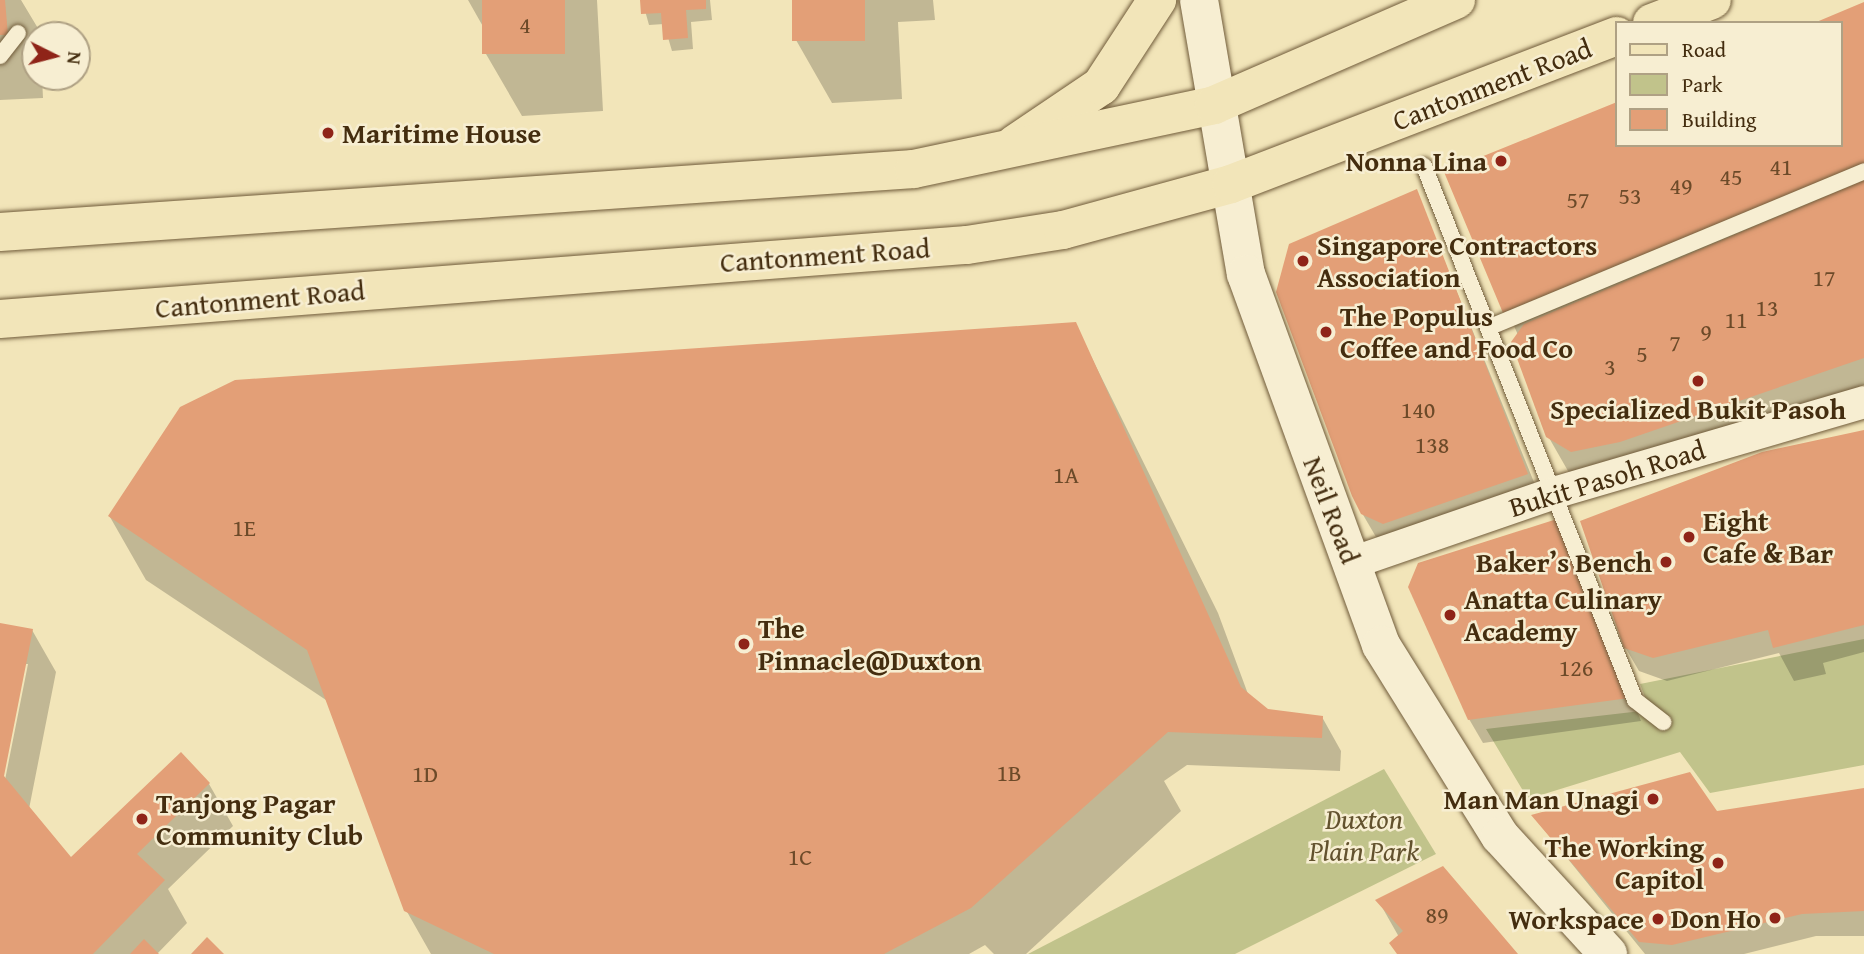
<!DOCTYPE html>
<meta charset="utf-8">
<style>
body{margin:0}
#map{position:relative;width:1864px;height:954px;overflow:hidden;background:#f2e5b9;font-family:"Gentium Book Plus",serif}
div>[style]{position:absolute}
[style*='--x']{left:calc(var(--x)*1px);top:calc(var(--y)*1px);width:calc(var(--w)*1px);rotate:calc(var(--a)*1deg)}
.green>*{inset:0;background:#c1c38b}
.shadow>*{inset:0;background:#0003}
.building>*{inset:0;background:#e39f77;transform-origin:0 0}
.roads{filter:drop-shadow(0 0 2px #705b3a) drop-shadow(0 0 2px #705b3a)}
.service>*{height:16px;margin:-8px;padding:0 8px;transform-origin:8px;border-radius:8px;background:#f7eed2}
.minor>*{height:32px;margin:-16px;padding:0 16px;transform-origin:16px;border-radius:16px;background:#f7eed2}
.secondary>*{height:38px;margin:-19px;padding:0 19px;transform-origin:19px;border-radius:19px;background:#f7eed2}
.primary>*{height:38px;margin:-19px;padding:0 19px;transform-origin:19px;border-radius:19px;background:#f2e5b9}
.dots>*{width:19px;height:19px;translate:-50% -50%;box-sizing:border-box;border:4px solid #f7eed2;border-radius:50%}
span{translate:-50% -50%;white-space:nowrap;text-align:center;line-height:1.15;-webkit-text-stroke:5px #f7eed2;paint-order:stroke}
.number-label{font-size:24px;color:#6c4a29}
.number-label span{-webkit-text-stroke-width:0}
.street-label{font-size:28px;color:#442d0f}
.poi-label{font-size:28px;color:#442d0f;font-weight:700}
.left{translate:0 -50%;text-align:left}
.right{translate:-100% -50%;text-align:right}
.park-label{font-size:28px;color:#63522e;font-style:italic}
.legend{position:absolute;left:1615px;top:21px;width:228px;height:126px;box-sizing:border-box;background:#f7eed2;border:2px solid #afa184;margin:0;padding:9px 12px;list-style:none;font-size:21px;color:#442d0f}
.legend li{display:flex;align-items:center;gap:14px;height:35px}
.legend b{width:35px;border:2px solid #afa184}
.north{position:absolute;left:21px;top:21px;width:70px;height:70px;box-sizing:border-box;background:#f7eed2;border:2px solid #afa184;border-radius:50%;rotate:96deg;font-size:19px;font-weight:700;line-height:28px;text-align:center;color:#442d0f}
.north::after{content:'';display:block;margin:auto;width:24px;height:32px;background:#8f2418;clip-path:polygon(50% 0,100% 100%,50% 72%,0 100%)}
</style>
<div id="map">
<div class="green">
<div style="clip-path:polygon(1864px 639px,1864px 765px,1710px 793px,1680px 752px,1528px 799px,1486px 729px,1650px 710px,1640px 684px)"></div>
<div style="clip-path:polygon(1384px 769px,1436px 854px,1235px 954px,1028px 954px)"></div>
</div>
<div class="shadow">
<div style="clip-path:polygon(0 0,21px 0,39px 30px,35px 77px,42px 77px,43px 98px,0 100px)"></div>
<div style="clip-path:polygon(468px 0,597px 0,603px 111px,522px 116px,486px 54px,485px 30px)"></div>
<div style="clip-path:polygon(642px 0,710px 0,712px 20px,691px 22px,693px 49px,672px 51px,664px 24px,649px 25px)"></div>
<div style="clip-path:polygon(793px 0,933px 0,935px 20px,898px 22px,902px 99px,832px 103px,796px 40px)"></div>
<div style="clip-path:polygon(1864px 4px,1864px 385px,1591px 485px,1568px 471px,1548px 436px,1518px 335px,1447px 173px,1617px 104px,1617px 145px,1841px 145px)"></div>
<div style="clip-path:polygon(1416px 191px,1540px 497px,1398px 547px,1376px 537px,1362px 513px)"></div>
<div style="clip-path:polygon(1075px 324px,1218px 613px,1248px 694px,1267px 710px,1322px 717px,1341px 751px,1340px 771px,1187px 765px,1164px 781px,1181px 811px,1026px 954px,994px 954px,985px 945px,969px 954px,431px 954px,406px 910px,332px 704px,146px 580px,110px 517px)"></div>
<div style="clip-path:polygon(1864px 432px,1864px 652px,1823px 663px,1826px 674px,1794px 681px,1779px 653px,1667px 681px,1639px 671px,1625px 647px)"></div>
<div style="clip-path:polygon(1570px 544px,1641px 721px,1483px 743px,1469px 719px)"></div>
<div style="clip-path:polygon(evenodd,0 625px,32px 630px,56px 672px,29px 809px,71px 860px,181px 754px,209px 784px,233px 826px,168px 889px,187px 923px,157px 954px,0 954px,0 625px,24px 664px,28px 664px,4px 785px,1px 785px,24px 664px)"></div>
<div style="clip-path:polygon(1864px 789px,1864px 936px,1816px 936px,1744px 954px,1645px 954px,1533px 816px,1716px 813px)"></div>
<div style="clip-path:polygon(1378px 900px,1515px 954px,1398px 954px,1399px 937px)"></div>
</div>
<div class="building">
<div style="clip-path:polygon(0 0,5px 0,8px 35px,0 35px)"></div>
<div style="left:482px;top:0;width:83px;height:54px"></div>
<div style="clip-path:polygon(640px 0,706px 0,706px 9px,686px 10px,688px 38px,663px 40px,661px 13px,641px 14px)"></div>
<div style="left:792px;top:0;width:73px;height:41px"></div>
<div style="clip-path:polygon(1864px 2px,1864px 164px,1503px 313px,1444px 172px,1617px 102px,1617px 145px,1841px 145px,1841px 23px,1814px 23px)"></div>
<div style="clip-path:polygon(1864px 180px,1864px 358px,1620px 442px,1571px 452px,1546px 437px,1511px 342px,1524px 324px)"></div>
<div style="clip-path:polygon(1417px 189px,1528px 474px,1383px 524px,1361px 514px,1352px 496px,1276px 292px,1289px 244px)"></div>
<div style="clip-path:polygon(1076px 322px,1241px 687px,1268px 709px,1323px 716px,1322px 738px,1168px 732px,971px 908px,884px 954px,494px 954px,404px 911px,307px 650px,108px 516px,180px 407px,235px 380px)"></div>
<div style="clip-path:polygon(1864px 430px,1864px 625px,1773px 648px,1768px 630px,1653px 658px,1624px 648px,1580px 521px,1762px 452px)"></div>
<div style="clip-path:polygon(1557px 519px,1629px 698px,1468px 720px,1408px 587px,1418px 563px)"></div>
<div style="clip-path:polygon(0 623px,33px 629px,4px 776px,71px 857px,181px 752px,210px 783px,137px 854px,165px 880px,93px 954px,0 954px)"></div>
<div style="clip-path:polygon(1690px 772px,1717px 811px,1864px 788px,1864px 911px,1802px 914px,1672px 945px,1639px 942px,1531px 815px)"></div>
<div style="clip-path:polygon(1443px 866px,1518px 954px,1397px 954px,1389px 943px,1403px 931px,1375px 900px)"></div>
<div style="clip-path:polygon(207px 937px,224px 954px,191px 954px)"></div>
<div style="clip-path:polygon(144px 939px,159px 954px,130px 954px)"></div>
</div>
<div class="roads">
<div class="service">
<div style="--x:0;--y:56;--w:29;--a:-52"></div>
<div style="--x:1424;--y:166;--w:574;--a:68.44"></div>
<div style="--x:1635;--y:700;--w:36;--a:38"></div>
<div style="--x:1490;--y:327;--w:405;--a:-22.6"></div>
</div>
<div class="minor">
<div style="--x:1352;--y:563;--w:217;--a:-19.1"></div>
<div style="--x:1557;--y:492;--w:320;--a:-16.3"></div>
</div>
<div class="secondary">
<div style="--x:1199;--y:0;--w:278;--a:80.3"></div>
<div style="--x:1246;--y:274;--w:395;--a:70"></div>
<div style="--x:1381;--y:645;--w:225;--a:58.1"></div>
<div style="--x:1500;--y:836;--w:160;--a:47.5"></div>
</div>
<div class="primary">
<div style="--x:1652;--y:23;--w:64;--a:-21"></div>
<div style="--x:1015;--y:144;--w:104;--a:-34"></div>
<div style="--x:1101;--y:86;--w:103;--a:-56.9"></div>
<div style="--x:0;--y:232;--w:916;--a:-3.94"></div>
<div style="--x:914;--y:169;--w:307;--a:-12"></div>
<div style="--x:1214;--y:105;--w:264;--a:-23.5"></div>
<div style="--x:0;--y:319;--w:970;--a:-4.38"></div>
<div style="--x:967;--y:245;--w:97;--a:-8.9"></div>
<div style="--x:1063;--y:230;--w:174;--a:-15.3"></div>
<div style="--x:1231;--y:184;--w:413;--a:-21"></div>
</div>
</div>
<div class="dots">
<div style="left:328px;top:133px;background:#8f2418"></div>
<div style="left:1501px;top:161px;background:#8f2418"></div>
<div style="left:1303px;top:261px;background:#8f2418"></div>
<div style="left:1326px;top:332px;background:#8f2418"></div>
<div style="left:1698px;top:381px;background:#8f2418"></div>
<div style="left:1689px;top:537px;background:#8f2418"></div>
<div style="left:1666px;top:562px;background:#8f2418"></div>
<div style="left:1450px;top:615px;background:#8f2418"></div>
<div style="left:744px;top:644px;background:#8f2418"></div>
<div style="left:1653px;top:799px;background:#8f2418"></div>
<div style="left:142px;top:819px;background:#8f2418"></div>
<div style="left:1718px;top:863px;background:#8f2418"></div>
<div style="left:1775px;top:918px;background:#8f2418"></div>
<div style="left:1658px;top:919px;background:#8f2418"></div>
</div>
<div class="number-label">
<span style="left:525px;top:25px">4</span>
<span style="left:1781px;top:167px">41</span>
<span style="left:1731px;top:177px">45</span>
<span style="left:1681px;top:186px">49</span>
<span style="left:1630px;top:196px">53</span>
<span style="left:1578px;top:200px">57</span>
<span style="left:1824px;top:278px">17</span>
<span style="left:1767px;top:308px">13</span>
<span style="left:1736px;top:320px">11</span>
<span style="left:1706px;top:332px">9</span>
<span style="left:1675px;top:343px">7</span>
<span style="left:1642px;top:354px">5</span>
<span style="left:1610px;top:367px">3</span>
<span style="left:1418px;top:410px">140</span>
<span style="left:1432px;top:445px">138</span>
<span style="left:1066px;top:475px">1A</span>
<span style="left:244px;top:528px">1E</span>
<span style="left:1576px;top:668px">126</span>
<span style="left:1009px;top:773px">1B</span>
<span style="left:425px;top:774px">1D</span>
<span style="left:800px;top:857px">1C</span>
<span style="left:1437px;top:915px">89</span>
</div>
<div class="street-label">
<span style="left:1492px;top:84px;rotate:-21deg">Cantonment Road</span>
<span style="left:825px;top:255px;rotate:-4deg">Cantonment Road</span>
<span style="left:260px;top:299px;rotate:-5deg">Cantonment Road</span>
<span style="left:1607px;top:478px;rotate:-17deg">Bukit Pasoh Road</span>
<span style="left:1332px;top:510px;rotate:69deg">Neil Road</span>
</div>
<div class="poi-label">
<span class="left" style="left:342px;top:133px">Maritime House</span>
<span class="right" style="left:1487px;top:161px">Nonna Lina</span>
<span class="left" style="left:1317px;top:261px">Singapore Contractors<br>Association</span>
<span class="left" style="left:1340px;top:332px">The Populus<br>Coffee and Food Co</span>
<span style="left:1698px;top:409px">Specialized Bukit Pasoh</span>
<span class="left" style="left:1703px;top:537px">Eight<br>Cafe &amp; Bar</span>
<span class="right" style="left:1652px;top:562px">Baker’s Bench</span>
<span class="left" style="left:1464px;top:615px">Anatta Culinary<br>Academy</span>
<span class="left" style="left:758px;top:644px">The<br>Pinnacle@Duxton</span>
<span class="right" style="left:1639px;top:799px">Man Man Unagi</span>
<span class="left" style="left:156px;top:819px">Tanjong Pagar<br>Community Club</span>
<span class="right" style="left:1704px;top:863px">The Working<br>Capitol</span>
<span class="right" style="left:1761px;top:918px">Don Ho</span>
<span class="right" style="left:1644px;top:919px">Workspace</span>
</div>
<div class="park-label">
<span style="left:1364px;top:835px">Duxton<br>Plain Park</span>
</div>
<ul class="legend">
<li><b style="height:9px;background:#f2e5b9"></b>Road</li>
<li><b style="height:19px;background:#c1c38b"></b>Park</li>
<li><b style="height:19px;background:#e39f77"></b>Building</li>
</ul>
<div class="north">N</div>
</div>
